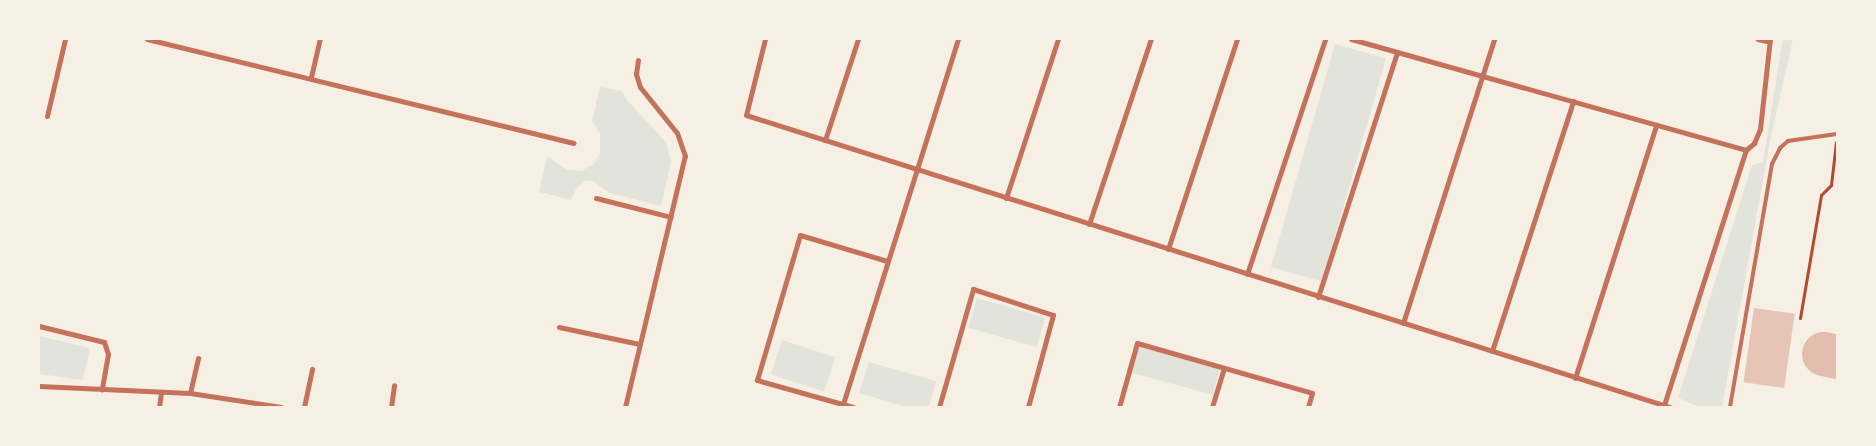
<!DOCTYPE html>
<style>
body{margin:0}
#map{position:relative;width:1876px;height:446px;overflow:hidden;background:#f6efe4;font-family:Jost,sans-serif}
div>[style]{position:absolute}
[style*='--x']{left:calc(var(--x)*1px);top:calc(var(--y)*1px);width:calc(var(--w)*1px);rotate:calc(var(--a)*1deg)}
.green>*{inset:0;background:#e2e4dc;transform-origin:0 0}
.taxiway>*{height:44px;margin:-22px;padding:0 22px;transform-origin:22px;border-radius:22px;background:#e2bdae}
.building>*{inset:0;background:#e6c5b7;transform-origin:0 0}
.path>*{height:3px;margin:-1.5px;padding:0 1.5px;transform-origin:1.5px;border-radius:1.5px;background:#b5482f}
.service>*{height:4px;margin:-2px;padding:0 2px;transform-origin:2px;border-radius:2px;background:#c5725c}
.minor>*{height:5px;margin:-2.5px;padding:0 2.5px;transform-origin:2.5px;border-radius:2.5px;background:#c5725c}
span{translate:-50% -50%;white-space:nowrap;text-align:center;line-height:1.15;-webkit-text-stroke:5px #f6efe4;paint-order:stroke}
.frame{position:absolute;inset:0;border:40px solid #f6efe4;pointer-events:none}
</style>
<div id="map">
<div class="green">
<div style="clip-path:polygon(1783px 39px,1793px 39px,1770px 141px,1722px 407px,1699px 407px,1678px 398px,1752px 165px,1763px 162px)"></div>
<div style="left:1335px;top:44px;width:53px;height:232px;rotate:16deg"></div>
<div style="clip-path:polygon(600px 87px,622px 91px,626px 99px,666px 142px,671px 162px,661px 206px,610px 193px,593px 181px,585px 181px,576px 189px,571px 200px,539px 192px,547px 156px,567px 170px,581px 171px,594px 164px,600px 153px,600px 134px,592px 121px)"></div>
<div style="left:977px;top:298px;width:71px;height:31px;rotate:16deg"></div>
<div style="clip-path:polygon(39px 336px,90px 348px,83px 380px,39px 374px)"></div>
<div style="left:782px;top:340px;width:56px;height:36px;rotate:18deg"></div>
<div style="left:1139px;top:347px;width:84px;height:27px;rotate:15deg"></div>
<div style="clip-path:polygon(869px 362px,936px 381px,929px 407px,906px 407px,859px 393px)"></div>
</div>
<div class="taxiway">
<div style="--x:1824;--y:354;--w:13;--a:13"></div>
</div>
<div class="building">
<div style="left:1754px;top:308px;width:41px;height:75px;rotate:8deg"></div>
</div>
<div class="path">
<div style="--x:1800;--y:318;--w:125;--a:-80.3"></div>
<div style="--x:1821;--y:195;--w:14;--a:-45"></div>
<div style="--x:1831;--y:185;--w:43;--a:-83.4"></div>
</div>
<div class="service">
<div style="--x:1730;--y:407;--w:247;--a:-80.2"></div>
<div style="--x:1772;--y:164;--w:18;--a:-63"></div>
<div style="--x:1780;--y:148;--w:11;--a:-41"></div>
<div style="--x:1788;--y:141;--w:49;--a:-8.1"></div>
</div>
<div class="minor">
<div style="--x:147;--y:39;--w:439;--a:13.7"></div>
<div style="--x:765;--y:39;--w:78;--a:104"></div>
<div style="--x:746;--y:115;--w:969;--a:17.54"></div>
<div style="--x:1351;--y:39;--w:410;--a:15.7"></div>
<div style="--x:1758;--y:39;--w:12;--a:14"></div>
<div style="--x:311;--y:77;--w:39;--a:-77"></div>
<div style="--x:47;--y:116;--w:79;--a:-76.8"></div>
<div style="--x:825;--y:140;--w:106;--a:-71.9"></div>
<div style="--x:1746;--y:150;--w:11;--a:-41"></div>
<div style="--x:1754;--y:143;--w:15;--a:-67"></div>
<div style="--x:1760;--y:129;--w:91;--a:-83.7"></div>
<div style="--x:596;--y:198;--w:77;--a:14.2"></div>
<div style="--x:1006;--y:198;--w:167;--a:-71.9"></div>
<div style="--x:1089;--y:224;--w:195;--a:-71.5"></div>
<div style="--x:1168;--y:249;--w:221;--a:-71.8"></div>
<div style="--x:1247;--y:274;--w:248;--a:-71.6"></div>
<div style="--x:1318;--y:297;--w:257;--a:-72.1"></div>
<div style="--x:1403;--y:323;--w:298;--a:-72.2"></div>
<div style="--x:39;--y:326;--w:67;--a:13.8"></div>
<div style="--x:104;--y:342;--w:13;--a:72"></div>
<div style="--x:108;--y:354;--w:36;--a:100"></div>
<div style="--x:559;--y:327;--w:82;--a:12"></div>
<div style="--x:1492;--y:351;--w:263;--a:-72"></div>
<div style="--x:1575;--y:378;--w:266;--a:-72.2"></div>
<div style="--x:39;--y:386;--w:151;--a:2.7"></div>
<div style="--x:190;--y:393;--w:92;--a:8.7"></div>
<div style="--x:190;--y:393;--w:36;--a:-77"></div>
<div style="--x:1664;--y:405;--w:268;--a:-72.2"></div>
<div style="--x:159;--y:407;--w:15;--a:-82"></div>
<div style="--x:304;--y:407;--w:39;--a:-78"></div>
<div style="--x:391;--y:407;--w:22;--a:-82"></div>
<div style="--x:625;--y:407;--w:258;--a:-76.6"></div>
<div style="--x:685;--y:156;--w:24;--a:-109"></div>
<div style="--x:677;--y:133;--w:59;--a:-128.8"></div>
<div style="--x:640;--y:87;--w:14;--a:-107"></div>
<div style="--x:636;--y:74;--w:14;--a:-82"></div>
<div style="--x:842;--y:407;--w:386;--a:-72.5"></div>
<div style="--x:853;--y:407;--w:100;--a:-164.3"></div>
<div style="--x:757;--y:380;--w:151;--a:-73.5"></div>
<div style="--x:800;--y:235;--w:91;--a:16.6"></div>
<div style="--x:939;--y:407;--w:123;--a:-73.9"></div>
<div style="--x:973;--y:289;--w:84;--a:18"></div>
<div style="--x:1053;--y:315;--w:95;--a:105.2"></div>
<div style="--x:1119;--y:407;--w:66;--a:-74.3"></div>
<div style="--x:1137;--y:343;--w:182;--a:15.9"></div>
<div style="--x:1312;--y:393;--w:15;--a:106"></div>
<div style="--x:1212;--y:407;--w:41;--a:-72.9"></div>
</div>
<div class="frame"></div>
</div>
